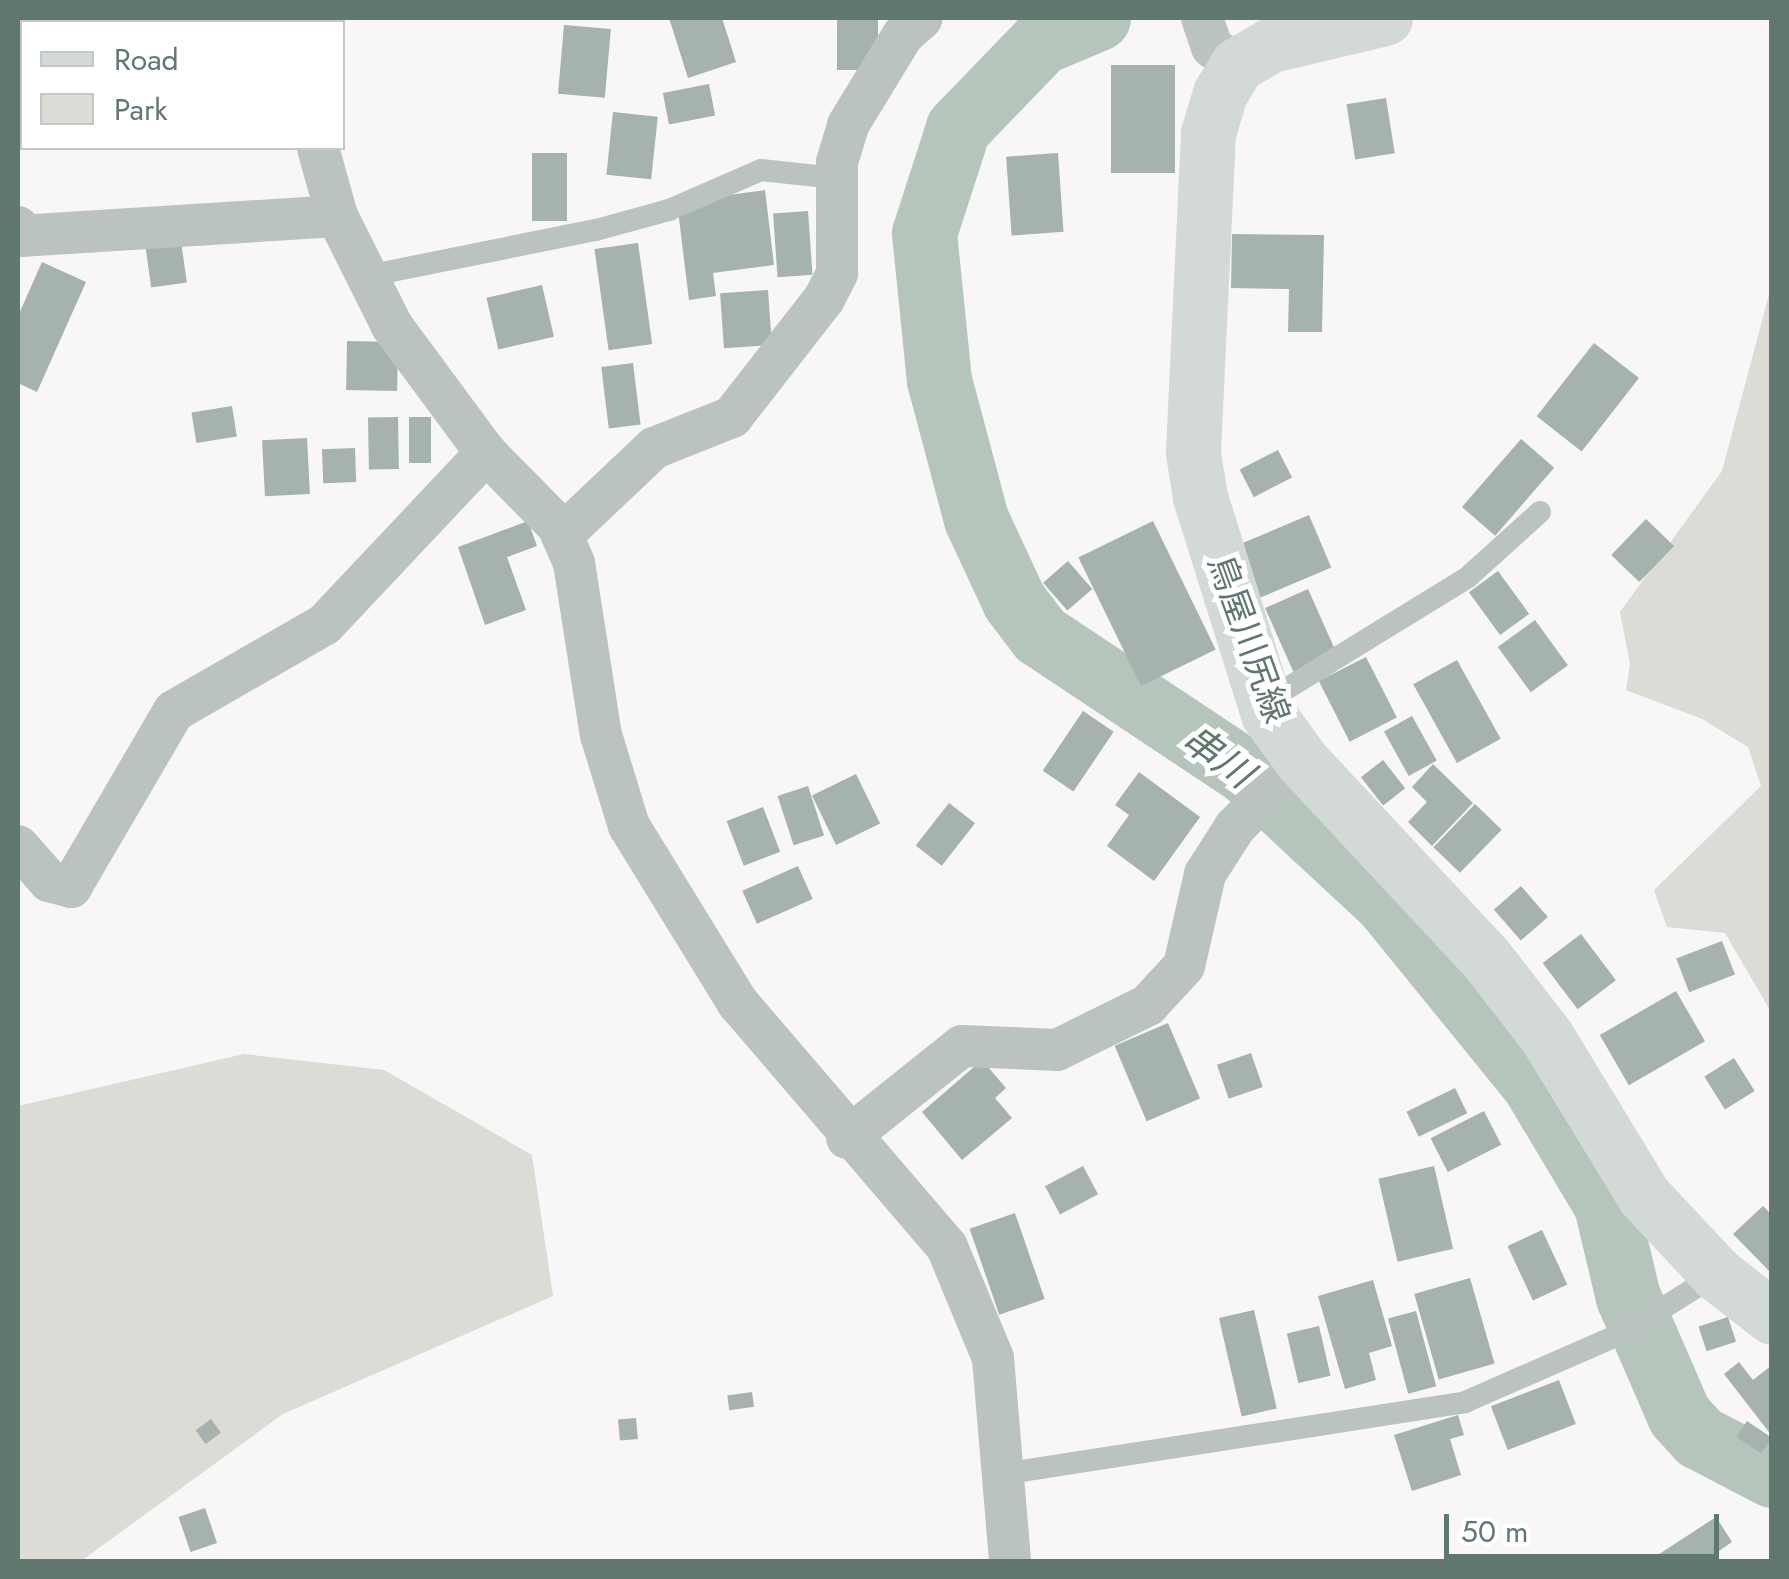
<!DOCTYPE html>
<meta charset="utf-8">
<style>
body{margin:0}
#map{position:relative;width:1789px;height:1579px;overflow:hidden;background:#f8f6f6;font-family:Jost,"Noto Sans JP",sans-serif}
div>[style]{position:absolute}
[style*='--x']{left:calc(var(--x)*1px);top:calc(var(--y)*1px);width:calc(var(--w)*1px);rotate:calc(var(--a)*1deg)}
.green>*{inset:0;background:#dddbd5}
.river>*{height:65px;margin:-32.5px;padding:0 32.5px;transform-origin:32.5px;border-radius:32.5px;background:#b5c5bc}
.building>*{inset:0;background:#a5b2ad;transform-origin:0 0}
.service>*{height:22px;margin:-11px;padding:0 11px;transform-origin:11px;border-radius:11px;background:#bbc3c0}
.minor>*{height:42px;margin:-21px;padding:0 21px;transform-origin:21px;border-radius:21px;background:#bbc3c0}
.secondary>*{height:55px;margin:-27.5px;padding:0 27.5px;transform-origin:27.5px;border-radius:27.5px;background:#d2d9d7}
span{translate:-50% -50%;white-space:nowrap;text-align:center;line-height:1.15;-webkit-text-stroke:10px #fff;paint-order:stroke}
.street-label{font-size:35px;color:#617870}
.water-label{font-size:38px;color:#60786b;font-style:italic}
.frame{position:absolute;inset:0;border:20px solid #617870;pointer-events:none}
.legend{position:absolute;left:20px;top:20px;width:325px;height:130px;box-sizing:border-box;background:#fff;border:2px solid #c0c9c6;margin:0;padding:12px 18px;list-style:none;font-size:30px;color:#617870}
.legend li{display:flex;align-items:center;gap:20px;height:50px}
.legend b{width:50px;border:2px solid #c0c9c6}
.scale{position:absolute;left:1444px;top:1514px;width:275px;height:45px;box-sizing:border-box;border:5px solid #617870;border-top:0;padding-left:12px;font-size:30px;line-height:35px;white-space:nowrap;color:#617870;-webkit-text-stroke:8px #fff;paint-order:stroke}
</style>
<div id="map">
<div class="green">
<div style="clip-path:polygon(1771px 287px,1771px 1012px,1725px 933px,1667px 927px,1654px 890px,1761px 786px,1748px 747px,1702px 719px,1626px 690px,1630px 664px,1620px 612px,1722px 471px)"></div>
<div style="clip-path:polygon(244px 1054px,384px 1070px,532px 1155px,553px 1296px,283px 1414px,81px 1561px,18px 1562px,18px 1106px)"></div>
</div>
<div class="river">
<div style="--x:1098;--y:18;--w:62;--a:157.2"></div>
<div style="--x:1041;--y:42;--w:120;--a:134"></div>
<div style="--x:958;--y:128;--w:110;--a:107.9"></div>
<div style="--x:924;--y:233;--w:148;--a:84.2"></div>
<div style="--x:939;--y:380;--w:144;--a:75.1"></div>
<div style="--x:976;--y:519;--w:90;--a:65.1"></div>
<div style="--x:1014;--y:601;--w:43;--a:52.6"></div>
<div style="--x:1040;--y:635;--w:247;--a:33.6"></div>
<div style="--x:1246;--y:772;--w:191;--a:42.9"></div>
<div style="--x:1386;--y:902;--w:235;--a:50.9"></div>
<div style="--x:1534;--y:1084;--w:141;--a:59.2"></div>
<div style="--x:1606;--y:1205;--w:95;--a:76.6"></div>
<div style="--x:1628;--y:1297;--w:129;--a:66.6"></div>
<div style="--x:1679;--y:1415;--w:30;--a:48"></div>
<div style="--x:1699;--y:1437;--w:82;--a:27.5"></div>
</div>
<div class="building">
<div style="clip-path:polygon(669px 18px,722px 18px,736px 62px,688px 78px)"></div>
<div style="left:837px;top:18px;width:41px;height:52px"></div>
<div style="left:564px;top:25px;width:47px;height:69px;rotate:5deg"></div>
<div style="left:1111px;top:65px;width:64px;height:108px"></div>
<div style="left:709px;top:84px;width:32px;height:47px;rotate:79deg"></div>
<div style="left:1386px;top:98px;width:56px;height:40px;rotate:81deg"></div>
<div style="left:613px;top:112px;width:45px;height:63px;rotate:6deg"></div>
<div style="left:567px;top:153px;width:68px;height:35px;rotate:90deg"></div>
<div style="left:1058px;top:153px;width:79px;height:52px;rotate:86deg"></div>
<div style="clip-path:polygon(765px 190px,774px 265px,713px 273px,716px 296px,689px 300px,677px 202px)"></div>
<div style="left:808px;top:211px;width:64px;height:35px;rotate:86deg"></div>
<div style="clip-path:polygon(1232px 234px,1324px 235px,1322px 332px,1288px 332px,1289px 289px,1231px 288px)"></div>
<div style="left:181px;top:241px;width:42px;height:36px;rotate:82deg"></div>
<div style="left:638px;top:243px;width:102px;height:44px;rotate:82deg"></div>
<div style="clip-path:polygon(42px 262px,86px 282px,37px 392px,18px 383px,18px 316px)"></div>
<div style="left:542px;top:285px;width:53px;height:57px;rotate:77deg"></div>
<div style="left:768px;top:290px;width:55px;height:48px;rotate:86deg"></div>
<div style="left:347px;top:341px;width:51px;height:49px;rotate:1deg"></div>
<div style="left:1594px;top:343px;width:57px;height:93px;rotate:38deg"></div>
<div style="left:633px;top:363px;width:62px;height:32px;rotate:83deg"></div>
<div style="left:232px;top:406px;width:31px;height:41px;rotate:81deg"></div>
<div style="left:398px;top:417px;width:52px;height:30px;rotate:89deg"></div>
<div style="left:409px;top:417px;width:22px;height:46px"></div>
<div style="left:307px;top:438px;width:56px;height:45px;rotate:87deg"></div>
<div style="left:1521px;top:439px;width:44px;height:90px;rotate:41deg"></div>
<div style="left:355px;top:448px;width:34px;height:33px;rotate:88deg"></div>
<div style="left:1278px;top:450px;width:31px;height:43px;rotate:63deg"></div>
<div style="left:1309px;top:515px;width:57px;height:77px;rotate:67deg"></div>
<div style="left:1646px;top:519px;width:39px;height:50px;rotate:44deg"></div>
<div style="clip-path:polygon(528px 521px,537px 546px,507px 557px,526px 610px,485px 625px,458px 547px)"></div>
<div style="left:1153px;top:521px;width:143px;height:83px;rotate:64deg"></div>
<div style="left:1068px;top:561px;width:37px;height:33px;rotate:49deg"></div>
<div style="left:1498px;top:571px;width:53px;height:36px;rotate:54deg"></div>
<div style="left:1308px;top:589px;width:70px;height:47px;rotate:66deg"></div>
<div style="left:1535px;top:620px;width:56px;height:46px;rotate:54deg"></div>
<div style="left:1366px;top:657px;width:68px;height:53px;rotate:63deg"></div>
<div style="left:1457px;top:660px;width:90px;height:50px;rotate:61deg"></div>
<div style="left:1083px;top:711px;width:37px;height:72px;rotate:34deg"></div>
<div style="left:1412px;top:716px;width:51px;height:32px;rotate:61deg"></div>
<div style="left:1383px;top:760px;width:36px;height:28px;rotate:52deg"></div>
<div style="clip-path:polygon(1433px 764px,1473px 803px,1432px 846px,1408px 822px,1427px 802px,1412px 787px)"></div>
<div style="clip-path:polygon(1139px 772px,1200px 817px,1154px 881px,1107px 846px,1129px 815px,1115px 805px)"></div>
<div style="left:856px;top:774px;width:55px;height:49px;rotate:64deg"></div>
<div style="left:808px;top:786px;width:52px;height:32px;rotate:72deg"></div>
<div style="left:949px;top:803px;width:33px;height:54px;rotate:38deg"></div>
<div style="left:1475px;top:804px;width:37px;height:60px;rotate:44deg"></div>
<div style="left:763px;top:807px;width:48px;height:39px;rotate:69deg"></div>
<div style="left:798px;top:866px;width:36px;height:61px;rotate:66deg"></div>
<div style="left:1521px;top:886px;width:41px;height:36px;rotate:49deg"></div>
<div style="left:1581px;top:934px;width:58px;height:48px;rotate:53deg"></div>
<div style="left:1722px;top:941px;width:36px;height:49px;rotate:69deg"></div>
<div style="left:1676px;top:991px;width:58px;height:88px;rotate:60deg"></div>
<div style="left:1168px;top:1023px;width:82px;height:58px;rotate:67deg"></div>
<div style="left:1251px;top:1053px;width:36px;height:36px;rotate:71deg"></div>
<div style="left:1734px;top:1058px;width:39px;height:35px;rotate:58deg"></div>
<div style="clip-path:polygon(982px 1060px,1006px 1088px,995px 1098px,1012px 1118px,962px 1160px,922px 1112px)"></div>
<div style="left:1455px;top:1088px;width:28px;height:54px;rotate:64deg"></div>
<div style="left:1484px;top:1111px;width:38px;height:60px;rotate:63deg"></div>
<div style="left:1083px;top:1166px;width:32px;height:43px;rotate:62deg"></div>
<div style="left:1434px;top:1166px;width:85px;height:57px;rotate:77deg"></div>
<div style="clip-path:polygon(1763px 1206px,1772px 1215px,1772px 1274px,1733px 1234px)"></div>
<div style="left:1015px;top:1213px;width:91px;height:48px;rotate:71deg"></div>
<div style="left:1542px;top:1230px;width:60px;height:38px;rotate:65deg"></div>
<div style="left:1470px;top:1278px;width:89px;height:58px;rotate:74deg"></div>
<div style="clip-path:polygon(1373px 1280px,1392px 1346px,1369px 1353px,1376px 1380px,1345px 1389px,1318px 1296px)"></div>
<div style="left:1254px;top:1310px;width:101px;height:36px;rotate:77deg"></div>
<div style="left:1416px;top:1311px;width:78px;height:29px;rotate:75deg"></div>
<div style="left:1728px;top:1317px;width:26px;height:31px;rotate:72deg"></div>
<div style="left:1319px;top:1326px;width:51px;height:33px;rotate:77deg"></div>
<div style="clip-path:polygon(1739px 1362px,1753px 1380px,1772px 1365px,1772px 1436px,1724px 1374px)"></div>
<div style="left:1559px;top:1380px;width:47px;height:73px;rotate:69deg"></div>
<div style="left:752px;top:1392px;width:15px;height:25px;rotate:82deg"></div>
<div style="clip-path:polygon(1458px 1415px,1464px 1435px,1450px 1439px,1461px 1475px,1412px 1491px,1394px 1435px)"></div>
<div style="left:636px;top:1418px;width:21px;height:18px;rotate:85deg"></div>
<div style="left:211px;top:1419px;width:17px;height:19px;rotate:54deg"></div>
<div style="left:1747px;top:1421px;width:30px;height:19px;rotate:34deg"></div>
<div style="left:205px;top:1508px;width:37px;height:28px;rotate:71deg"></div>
<div style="clip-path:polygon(1716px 1517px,1732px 1542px,1703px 1562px,1647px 1562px)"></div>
</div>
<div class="service">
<div style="--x:367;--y:276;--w:234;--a:-11.4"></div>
<div style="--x:596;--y:230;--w:76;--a:-15.3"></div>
<div style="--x:669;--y:210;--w:100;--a:-23.5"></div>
<div style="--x:761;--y:170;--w:75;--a:6.1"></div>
<div style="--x:1265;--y:702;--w:238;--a:-31.6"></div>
<div style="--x:1468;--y:577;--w:97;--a:-42.1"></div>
<div style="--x:1002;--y:1474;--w:469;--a:-8.8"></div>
<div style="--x:1465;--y:1402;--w:175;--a:-23.6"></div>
<div style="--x:1625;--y:1332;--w:109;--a:-32.2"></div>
</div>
<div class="minor">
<div style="--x:308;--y:18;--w:4;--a:90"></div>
<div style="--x:1202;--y:18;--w:31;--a:71"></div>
<div style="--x:1212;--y:47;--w:31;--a:36"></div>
<div style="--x:318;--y:148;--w:71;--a:74.4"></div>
<div style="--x:337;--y:216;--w:123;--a:63.4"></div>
<div style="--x:392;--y:326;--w:158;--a:53.5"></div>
<div style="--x:486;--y:453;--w:103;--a:45.4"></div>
<div style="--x:558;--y:526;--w:40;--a:66.6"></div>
<div style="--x:574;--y:563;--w:174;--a:81.1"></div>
<div style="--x:601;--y:735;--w:95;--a:72.9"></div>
<div style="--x:629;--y:826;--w:208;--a:58.4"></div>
<div style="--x:738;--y:1003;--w:321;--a:49.4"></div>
<div style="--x:947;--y:1247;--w:120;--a:67.5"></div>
<div style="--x:993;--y:1358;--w:205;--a:85.2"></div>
<div style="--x:18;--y:227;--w:9;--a:77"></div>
<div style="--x:20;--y:236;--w:318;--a:-3.6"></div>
<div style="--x:562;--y:535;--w:127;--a:-43.4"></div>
<div style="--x:654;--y:448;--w:84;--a:-21.7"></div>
<div style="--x:732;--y:417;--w:150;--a:-52.1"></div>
<div style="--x:824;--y:299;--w:29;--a:-63"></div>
<div style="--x:837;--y:273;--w:111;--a:-90"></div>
<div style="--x:837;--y:162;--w:39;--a:-73"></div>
<div style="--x:848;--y:125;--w:105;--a:-58.6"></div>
<div style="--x:903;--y:35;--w:25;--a:-42"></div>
<div style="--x:18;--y:846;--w:47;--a:48.5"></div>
<div style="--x:49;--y:881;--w:23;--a:15"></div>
<div style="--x:71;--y:887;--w:204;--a:-59.7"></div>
<div style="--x:174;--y:711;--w:174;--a:-29.9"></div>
<div style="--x:325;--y:624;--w:235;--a:-46.7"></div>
<div style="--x:847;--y:1138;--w:147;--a:-38.7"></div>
<div style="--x:962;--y:1046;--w:95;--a:2.4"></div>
<div style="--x:1057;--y:1050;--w:102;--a:-26.3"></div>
<div style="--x:1148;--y:1005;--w:53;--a:-47.3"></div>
<div style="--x:1184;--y:966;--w:94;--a:-77.1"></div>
<div style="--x:1205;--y:874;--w:56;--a:-57.4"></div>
<div style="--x:1235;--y:827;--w:94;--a:-44.6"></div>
</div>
<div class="secondary">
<div style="--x:1385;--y:18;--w:117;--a:166.7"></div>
<div style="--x:1271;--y:45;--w:39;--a:150"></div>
<div style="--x:1237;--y:65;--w:33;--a:121"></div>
<div style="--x:1220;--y:93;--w:42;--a:106.7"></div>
<div style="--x:1208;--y:133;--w:320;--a:92.7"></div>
<div style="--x:1193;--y:453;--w:45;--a:81"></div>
<div style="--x:1200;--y:497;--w:227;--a:72.6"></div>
<div style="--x:1268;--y:714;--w:58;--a:54.1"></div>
<div style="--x:1302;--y:761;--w:268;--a:47"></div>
<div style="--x:1485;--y:957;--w:101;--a:52.2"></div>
<div style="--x:1547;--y:1037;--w:186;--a:58.6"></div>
<div style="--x:1644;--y:1196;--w:107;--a:46.9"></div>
<div style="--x:1717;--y:1274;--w:70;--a:38"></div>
</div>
<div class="street-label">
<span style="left:1249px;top:639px;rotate:70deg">鳥屋川尻線</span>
</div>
<div class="water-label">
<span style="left:1218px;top:756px;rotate:36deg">串川</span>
</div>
<div class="frame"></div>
<ul class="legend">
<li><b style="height:12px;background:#d2d9d7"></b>Road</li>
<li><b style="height:28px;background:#dddbd5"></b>Park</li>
</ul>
<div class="scale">50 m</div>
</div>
